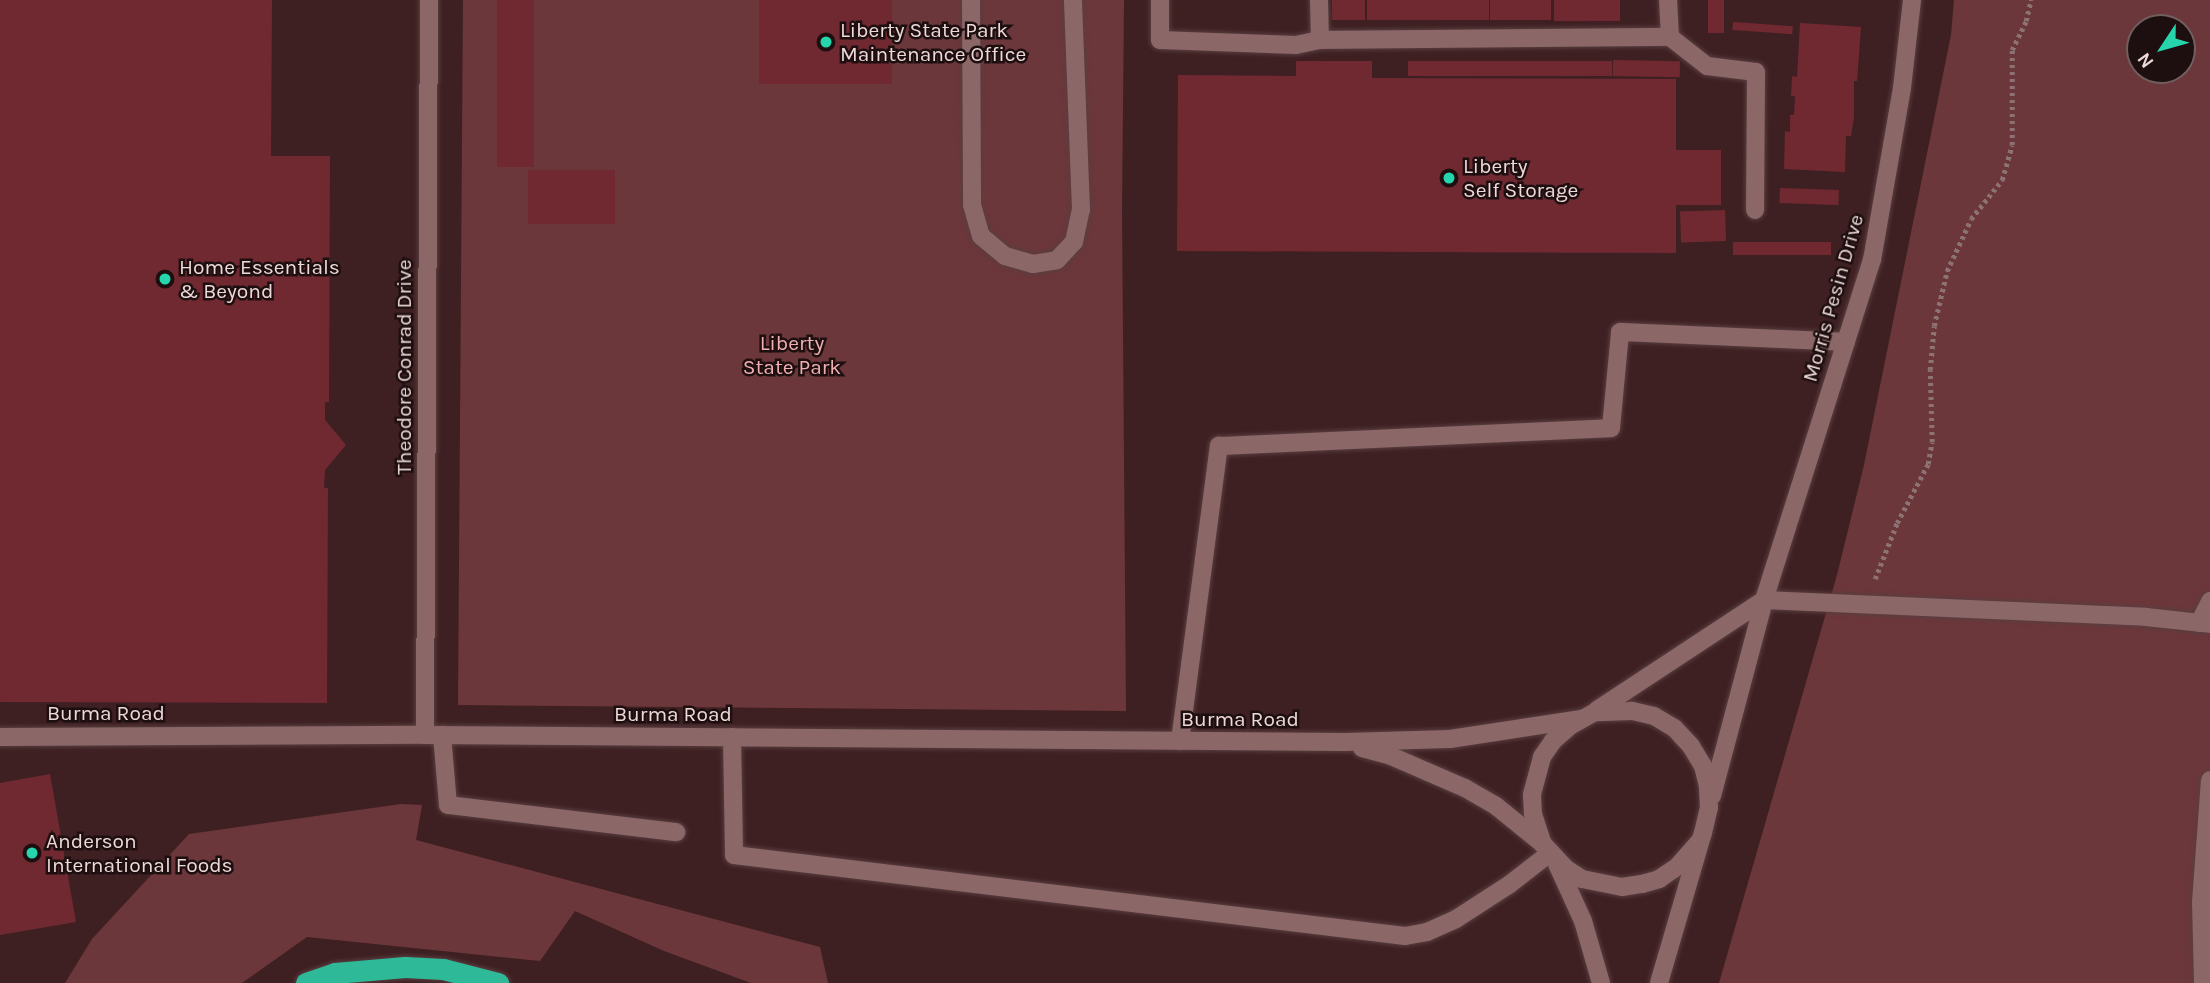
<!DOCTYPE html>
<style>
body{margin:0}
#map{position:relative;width:2210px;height:983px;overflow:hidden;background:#3f2022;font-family:Karla,sans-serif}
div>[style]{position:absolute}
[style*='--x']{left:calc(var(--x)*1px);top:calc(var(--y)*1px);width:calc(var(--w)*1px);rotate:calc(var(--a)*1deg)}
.green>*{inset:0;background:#6c373a}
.building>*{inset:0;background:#702931;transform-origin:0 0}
.path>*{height:4.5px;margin-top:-2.25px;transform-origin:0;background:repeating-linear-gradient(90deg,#8d7274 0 3.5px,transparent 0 7px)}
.roads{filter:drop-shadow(0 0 2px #593e40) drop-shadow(0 0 2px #593e40)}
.service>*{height:18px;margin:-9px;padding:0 9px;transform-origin:9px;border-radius:9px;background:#8c6768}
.minor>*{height:18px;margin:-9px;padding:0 9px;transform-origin:9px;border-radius:9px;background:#8c6768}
.tertiary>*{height:18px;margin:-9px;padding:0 9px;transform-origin:9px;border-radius:9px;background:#8c6768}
.motorway>*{height:21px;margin:-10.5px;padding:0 10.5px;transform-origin:10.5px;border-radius:10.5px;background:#2eba98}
.dots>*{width:19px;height:19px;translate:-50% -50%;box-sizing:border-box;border:4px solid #1d0f0f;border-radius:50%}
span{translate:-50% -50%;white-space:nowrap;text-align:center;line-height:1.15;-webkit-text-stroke:5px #1d0f0f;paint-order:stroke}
.poi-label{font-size:21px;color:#eed8d8}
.left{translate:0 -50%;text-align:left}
.street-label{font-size:21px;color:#eed8d8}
.park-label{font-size:21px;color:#f2afb2}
.north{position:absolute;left:2126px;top:14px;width:70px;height:70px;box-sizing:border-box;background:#1d0f0f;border:2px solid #715f5f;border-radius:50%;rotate:234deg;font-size:19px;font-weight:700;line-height:28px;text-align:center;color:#eed8d8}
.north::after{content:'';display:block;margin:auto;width:24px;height:32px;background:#27d5ad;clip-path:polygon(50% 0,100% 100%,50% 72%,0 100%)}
</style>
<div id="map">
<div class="green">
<div style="clip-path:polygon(463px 0,1124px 0,1122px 211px,1126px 711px,458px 705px)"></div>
<div style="clip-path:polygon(evenodd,1954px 0,2210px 0,2210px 983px,1719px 983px,1837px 575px,1864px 465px,1951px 35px,1954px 0,2140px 28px,2182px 28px,2182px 70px,2140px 70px,2140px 28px)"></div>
<div style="clip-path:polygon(401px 804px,422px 805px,416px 840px,820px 947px,828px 983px,751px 983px,664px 951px,575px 911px,540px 961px,307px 937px,242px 983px,65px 983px,92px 939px,189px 834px)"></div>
</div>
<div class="building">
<div style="clip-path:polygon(0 0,272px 0,271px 156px,330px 156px,329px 402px,325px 402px,325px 420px,346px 445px,325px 470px,324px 488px,328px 488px,327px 703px,0 702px)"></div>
<div style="left:497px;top:0;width:37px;height:167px"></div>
<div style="left:759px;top:0;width:133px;height:84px"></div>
<div style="left:1332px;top:0;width:33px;height:20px"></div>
<div style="left:1367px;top:0;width:122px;height:20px"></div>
<div style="left:1490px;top:0;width:61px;height:20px"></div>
<div style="left:1554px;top:0;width:66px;height:21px"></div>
<div style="left:1708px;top:0;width:16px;height:33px"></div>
<div style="left:1733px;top:22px;width:60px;height:8px;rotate:4deg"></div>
<div style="clip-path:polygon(1800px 23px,1861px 27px,1857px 81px,1854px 81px,1854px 117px,1851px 136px,1846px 136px,1845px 172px,1784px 169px,1785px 131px,1790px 132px,1790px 115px,1794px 115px,1795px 96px,1791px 96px,1792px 76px,1797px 77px)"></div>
<div style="left:1613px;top:60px;width:67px;height:16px;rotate:1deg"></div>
<div style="clip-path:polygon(1296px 61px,1372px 61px,1372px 78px,1676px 79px,1676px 150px,1721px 150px,1721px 205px,1676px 205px,1676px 253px,1177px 251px,1178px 75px,1296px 76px)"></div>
<div style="left:1408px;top:61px;width:204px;height:15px"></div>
<div style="left:528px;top:170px;width:87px;height:54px"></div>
<div style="left:1780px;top:188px;width:59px;height:15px;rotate:2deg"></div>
<div style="left:1725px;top:210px;width:31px;height:45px;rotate:88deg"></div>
<div style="left:1733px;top:242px;width:98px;height:13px"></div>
<div style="clip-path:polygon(50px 774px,76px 922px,0 935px,0 783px)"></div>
</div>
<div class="path">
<div style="--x:1875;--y:579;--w:60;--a:-68.6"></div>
<div style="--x:1897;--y:523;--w:67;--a:-62.3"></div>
<div style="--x:1928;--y:464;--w:22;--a:-80"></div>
<div style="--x:1932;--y:442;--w:72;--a:-91.6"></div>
<div style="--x:1930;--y:370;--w:44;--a:-84.8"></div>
<div style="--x:1934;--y:326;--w:57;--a:-76.7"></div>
<div style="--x:1947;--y:271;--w:57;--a:-65.2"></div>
<div style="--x:1971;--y:219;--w:50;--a:-51.5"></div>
<div style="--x:2002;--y:180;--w:36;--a:-74"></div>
<div style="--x:2012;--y:145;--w:95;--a:-90"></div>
<div style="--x:2012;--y:50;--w:32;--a:-64"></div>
<div style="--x:2026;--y:21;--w:22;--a:-77"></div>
</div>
<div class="roads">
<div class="service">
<div style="--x:971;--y:0;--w:205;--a:89.7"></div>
<div style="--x:972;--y:205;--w:32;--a:74"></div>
<div style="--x:981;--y:236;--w:31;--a:40"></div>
<div style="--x:1005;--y:256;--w:29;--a:16"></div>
<div style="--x:1033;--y:264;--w:24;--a:-9"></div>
<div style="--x:1057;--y:260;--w:25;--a:-47"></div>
<div style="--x:1074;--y:242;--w:33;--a:-78"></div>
<div style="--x:1081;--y:210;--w:210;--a:-92.2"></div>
<div style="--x:1160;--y:0;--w:40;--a:90"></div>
<div style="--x:1160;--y:40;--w:136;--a:2.1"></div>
<div style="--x:1296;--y:45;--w:25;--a:-12"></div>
<div style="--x:1319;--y:0;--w:40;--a:88.6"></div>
<div style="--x:1320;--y:40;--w:350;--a:-0.5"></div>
<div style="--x:1670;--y:37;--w:37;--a:-93"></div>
<div style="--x:1670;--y:37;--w:47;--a:38.1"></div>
<div style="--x:1707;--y:66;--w:49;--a:7"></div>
<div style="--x:1756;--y:72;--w:138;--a:90.4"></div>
<div style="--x:1764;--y:600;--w:382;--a:2.5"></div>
<div style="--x:2146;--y:617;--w:64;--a:6.2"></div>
<div style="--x:2199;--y:623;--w:25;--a:-63"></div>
<div style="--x:442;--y:735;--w:70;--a:85.1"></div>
<div style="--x:448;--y:805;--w:230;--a:6.8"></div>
<div style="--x:732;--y:737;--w:118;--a:89"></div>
<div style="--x:734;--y:855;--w:676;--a:6.88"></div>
<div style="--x:1405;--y:936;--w:22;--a:-10"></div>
<div style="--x:1427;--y:932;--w:32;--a:-24"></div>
<div style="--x:1456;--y:919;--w:64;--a:-32.9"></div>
<div style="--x:1510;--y:884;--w:51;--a:-37.8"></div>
<div style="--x:1180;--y:741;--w:298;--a:-82.5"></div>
<div style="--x:1219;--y:446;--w:392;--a:-2.6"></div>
<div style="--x:1611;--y:428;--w:96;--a:-84.6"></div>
<div style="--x:1620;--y:332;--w:226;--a:2.5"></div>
<div style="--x:2203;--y:983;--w:81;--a:-91.4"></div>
<div style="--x:2201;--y:902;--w:122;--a:-85.8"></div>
</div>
<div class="minor">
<div style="--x:1764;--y:600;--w:357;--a:-72.4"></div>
<div style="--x:1872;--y:260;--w:175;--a:-80.1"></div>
<div style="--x:1902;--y:88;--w:89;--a:-83.5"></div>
<div style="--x:425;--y:735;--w:735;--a:-89.69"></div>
</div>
<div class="tertiary">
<div style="--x:1597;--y:710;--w:200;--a:-33.4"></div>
<div style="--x:0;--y:737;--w:425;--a:-0.3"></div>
<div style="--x:425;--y:735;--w:920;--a:0.44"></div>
<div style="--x:1345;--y:742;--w:105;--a:-1.6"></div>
<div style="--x:1450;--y:739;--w:133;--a:-8.7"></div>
<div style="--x:1362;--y:748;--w:30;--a:15"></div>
<div style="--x:1391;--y:756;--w:81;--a:23.4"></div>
<div style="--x:1465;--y:788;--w:36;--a:30"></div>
<div style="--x:1496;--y:806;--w:60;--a:39"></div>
<div style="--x:1712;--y:796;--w:203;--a:-75.1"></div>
<div style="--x:1557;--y:864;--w:63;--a:65.5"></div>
<div style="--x:1583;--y:921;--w:65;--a:73.8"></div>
<div style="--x:1659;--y:983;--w:156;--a:-73.7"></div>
<div style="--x:1703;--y:833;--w:26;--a:-77"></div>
<div style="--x:1709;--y:808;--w:22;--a:-93"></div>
<div style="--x:1708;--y:786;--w:21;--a:-104"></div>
<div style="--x:1703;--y:766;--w:23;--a:-121"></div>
<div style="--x:1691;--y:746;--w:25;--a:-133"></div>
<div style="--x:1674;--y:728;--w:23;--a:-149"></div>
<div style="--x:1654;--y:716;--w:23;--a:-167"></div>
<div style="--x:1632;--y:711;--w:37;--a:178"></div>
<div style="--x:1595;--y:712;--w:29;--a:151"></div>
<div style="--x:1570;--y:726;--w:23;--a:139"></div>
<div style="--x:1553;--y:741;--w:19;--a:125"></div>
<div style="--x:1542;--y:757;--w:39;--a:105"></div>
<div style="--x:1532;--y:795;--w:19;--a:87"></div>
<div style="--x:1533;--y:814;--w:32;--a:72"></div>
<div style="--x:1543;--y:844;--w:33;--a:47"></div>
<div style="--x:1565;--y:868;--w:20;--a:33"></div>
<div style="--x:1582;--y:879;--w:41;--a:11.3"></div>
<div style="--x:1622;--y:887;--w:20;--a:-9"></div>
<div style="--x:1642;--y:884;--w:18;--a:-16"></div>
<div style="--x:1659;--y:879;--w:23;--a:-34"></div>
<div style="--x:1678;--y:866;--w:33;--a:-49"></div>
</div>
<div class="motorway">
<div style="--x:306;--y:983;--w:31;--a:-19"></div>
<div style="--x:335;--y:973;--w:70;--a:-4.9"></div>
<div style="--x:405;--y:967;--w:38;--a:3"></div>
<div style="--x:443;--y:969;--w:57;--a:14.3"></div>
</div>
</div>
<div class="dots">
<div style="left:826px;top:42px;background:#27d5ad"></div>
<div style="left:1449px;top:178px;background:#27d5ad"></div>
<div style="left:165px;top:279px;background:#27d5ad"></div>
<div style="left:32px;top:853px;background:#27d5ad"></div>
</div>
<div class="poi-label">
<span class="left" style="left:840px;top:42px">Liberty State Park<br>Maintenance Office</span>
<span class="left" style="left:1463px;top:178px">Liberty<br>Self Storage</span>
<span class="left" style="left:179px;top:279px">Home Essentials<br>&amp; Beyond</span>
<span class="left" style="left:46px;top:853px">Anderson<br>International Foods</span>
</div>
<div class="street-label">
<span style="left:1833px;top:298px;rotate:-74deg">Morris Pesin Drive</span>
<span style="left:404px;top:367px;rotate:-90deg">Theodore Conrad Drive</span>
<span style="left:106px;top:713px">Burma Road</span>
<span style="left:673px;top:714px">Burma Road</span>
<span style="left:1240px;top:719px">Burma Road</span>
</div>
<div class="park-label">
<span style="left:792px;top:355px">Liberty<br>State Park</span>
</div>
<div class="north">N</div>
</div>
